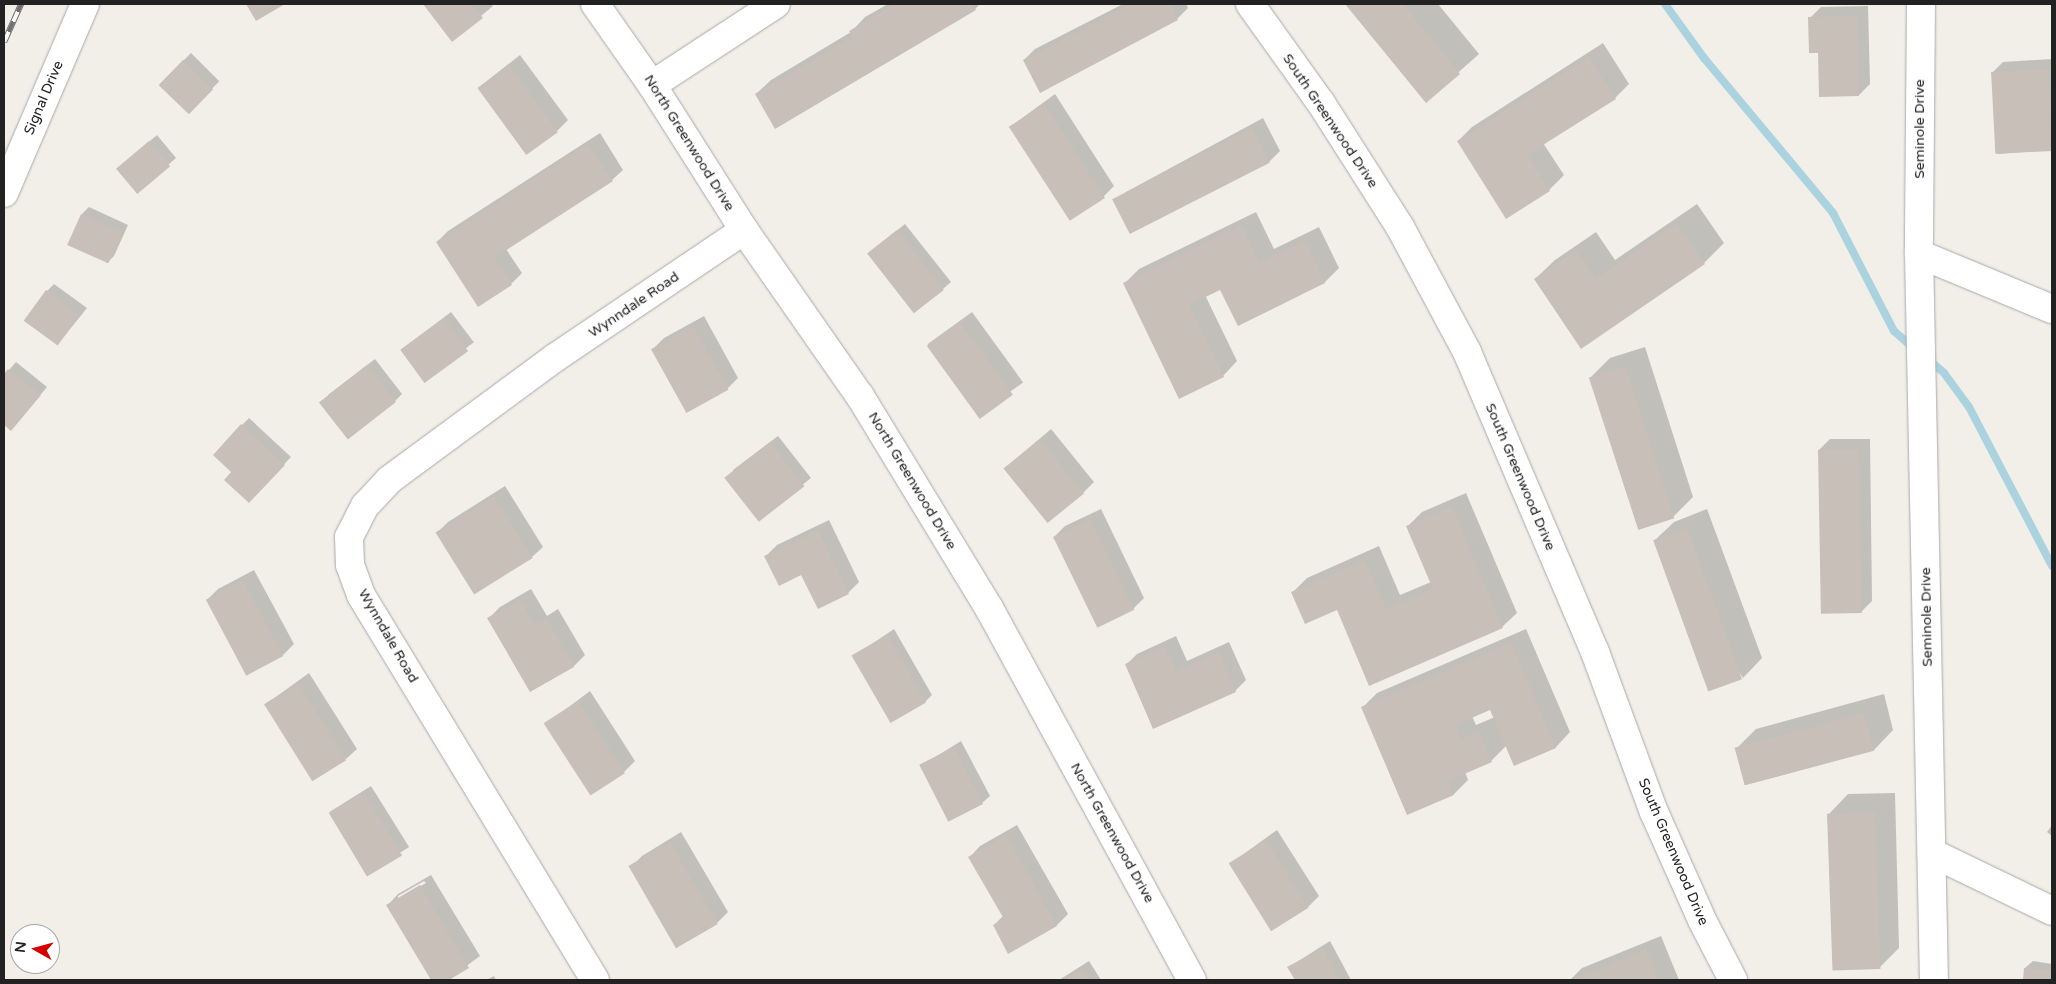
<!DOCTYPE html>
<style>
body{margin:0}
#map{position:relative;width:2056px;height:984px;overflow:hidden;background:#f2efe9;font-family:"Varela Round",sans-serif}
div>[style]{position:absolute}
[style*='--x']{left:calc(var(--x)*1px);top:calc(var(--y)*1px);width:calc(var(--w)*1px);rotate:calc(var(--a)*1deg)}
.shadow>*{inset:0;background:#0003;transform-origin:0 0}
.stream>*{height:8px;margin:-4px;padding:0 4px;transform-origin:4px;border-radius:4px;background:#aad3df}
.building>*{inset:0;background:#c7bfb8;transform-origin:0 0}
.roads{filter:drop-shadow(0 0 1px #a9a9a9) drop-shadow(0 0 1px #a9a9a9)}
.minor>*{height:28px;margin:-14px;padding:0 14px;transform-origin:14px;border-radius:14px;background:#fff}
.tertiary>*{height:28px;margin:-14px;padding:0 14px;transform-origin:14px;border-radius:14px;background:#fff}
.rail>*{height:5.5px;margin-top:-2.75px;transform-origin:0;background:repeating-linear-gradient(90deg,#fff 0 11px,#707070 0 22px);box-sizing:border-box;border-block:1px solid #707070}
span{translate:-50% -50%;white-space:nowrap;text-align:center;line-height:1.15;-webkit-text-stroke:5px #fff;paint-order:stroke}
.street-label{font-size:14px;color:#222}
.frame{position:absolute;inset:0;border:5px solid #222;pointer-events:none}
.north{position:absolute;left:10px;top:924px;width:50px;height:50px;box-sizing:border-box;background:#fff;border:1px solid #a7a7a7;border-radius:50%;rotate:277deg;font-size:14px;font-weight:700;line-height:20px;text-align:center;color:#222}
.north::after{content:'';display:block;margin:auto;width:18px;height:22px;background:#d40000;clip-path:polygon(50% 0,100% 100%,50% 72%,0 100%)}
</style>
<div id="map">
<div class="shadow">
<div style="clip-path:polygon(425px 4px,491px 4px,493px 6px,452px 40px)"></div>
<div style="clip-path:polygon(888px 4px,980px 4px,975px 9px,756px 94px,771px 80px,851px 32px,865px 17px)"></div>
<div style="clip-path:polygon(1123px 4px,1186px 4px,1188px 8px,1177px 19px,1024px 60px,1035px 49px)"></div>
<div style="clip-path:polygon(1347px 4px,1438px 4px,1479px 54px,1426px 101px)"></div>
<div style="clip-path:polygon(1868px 6px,1870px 84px,1859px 95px,1819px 52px,1810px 18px,1821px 7px)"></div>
<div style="clip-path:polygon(1603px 43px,1629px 84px,1615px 98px,1543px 143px,1564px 175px,1549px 190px,1506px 217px,1458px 141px,1472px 127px)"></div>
<div style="left:191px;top:53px;width:40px;height:44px;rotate:45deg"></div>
<div style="clip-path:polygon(520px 55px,568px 120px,557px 131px,478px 88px)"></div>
<div style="clip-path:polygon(2052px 59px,2052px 150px,1998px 154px,1992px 73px,2003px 62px)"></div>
<div style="clip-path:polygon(1055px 94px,1114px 186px,1103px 197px,1010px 127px)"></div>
<div style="clip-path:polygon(1263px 118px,1280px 151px,1269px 162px,1115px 203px,1126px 192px)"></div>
<div style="clip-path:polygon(600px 133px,623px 170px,612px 180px,506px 249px,522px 273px,511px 284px,437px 242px,448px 231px)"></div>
<div style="clip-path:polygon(157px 135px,176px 158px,137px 192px,125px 162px)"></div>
<div style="clip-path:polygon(1697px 204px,1724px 243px,1704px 263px,1581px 347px,1535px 279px,1555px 260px,1596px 232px,1615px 260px)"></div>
<div style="clip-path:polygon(89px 207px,128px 225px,114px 256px,107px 263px,82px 214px)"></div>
<div style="clip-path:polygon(1256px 212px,1274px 249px,1319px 227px,1339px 268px,1325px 282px,1238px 325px,1221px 288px,1205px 295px,1237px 361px,1223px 376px,1124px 284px,1139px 269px)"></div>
<div style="clip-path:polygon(905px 224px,951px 282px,943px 289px,876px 247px)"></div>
<div style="clip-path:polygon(54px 284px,87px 308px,58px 344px,47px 291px)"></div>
<div style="left:451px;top:312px;width:38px;height:63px;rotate:53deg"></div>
<div style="left:972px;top:312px;width:87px;height:55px;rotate:54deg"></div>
<div style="clip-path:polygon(704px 316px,738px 378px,727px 389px,653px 349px,664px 338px)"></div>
<div style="clip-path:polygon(1645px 347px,1693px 497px,1673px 517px,1590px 378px,1610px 358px)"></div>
<div style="clip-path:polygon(375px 359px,402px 394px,395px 401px,328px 395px)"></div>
<div style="clip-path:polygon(16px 362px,47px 387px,11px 430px,4px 423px,4px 376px)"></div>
<div style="clip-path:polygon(249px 418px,291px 457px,256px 494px,233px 472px,242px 425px)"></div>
<div style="clip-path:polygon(1051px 429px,1094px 482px,1083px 493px,1005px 468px)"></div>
<div style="clip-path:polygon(778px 436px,811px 478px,759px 519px,733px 470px)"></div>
<div style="clip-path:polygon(1830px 439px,1870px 439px,1872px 601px,1861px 612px,1819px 450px)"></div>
<div style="clip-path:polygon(505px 486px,543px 547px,532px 557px,437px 533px,448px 522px)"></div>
<div style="clip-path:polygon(1466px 493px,1517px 613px,1502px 627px,1338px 608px,1293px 592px,1307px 578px,1379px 546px,1400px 595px,1431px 582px,1408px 526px,1422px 512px)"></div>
<div style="clip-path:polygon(1101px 509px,1144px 598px,1133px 609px,1097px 626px,1054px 537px,1065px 526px)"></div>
<div style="clip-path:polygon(1707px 509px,1762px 658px,1743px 678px,1654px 541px,1674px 522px)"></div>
<div style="clip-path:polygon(829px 520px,859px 582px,848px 593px,766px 556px,777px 545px)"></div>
<div style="clip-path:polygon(254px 570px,294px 644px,283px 655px,207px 600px,218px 589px)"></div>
<div style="clip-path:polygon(531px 589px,547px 616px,558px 609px,585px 655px,574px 666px,530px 691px,489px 618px,500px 607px)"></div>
<div style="clip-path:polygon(894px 629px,932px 695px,925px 702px,854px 656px)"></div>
<div style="clip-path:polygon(evenodd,1526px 629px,1570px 732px,1556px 747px,1514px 764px,1507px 745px,1491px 761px,1465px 772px,1468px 780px,1454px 794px,1408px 813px,1363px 707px,1377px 693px,1526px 629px,1491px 708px,1495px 717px,1476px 725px,1472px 716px,1491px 708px)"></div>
<div style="clip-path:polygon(1176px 636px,1187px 661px,1229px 642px,1246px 680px,1235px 691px,1126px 665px,1137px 654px)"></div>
<div style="clip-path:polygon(309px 673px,357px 749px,346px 759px,266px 704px)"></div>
<div style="clip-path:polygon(590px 691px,635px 761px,624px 772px,546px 724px)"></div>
<div style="clip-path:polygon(1884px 694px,1893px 730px,1874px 750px,1745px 785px,1736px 749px,1756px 729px)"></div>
<div style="clip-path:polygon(961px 741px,990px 796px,982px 803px,921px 766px)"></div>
<div style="left:371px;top:786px;width:72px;height:49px;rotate:58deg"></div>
<div style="clip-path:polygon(1895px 793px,1899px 948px,1879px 968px,1829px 814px,1848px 794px)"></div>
<div style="clip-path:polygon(1017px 825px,1068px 914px,1057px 925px,1009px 952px,994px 925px,1003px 916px,970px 857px,980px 846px)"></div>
<div style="clip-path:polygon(1277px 830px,1319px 896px,1308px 907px,1230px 864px)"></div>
<div style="clip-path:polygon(681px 832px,728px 912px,717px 923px,631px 867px,642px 856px)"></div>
<div style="clip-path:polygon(evenodd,431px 875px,480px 956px,447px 980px,432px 980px,388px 905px,398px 894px,431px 875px,424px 881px,426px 883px,398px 899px,398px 896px,424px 881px)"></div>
<div style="clip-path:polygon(1661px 936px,1679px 980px,1570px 980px,1582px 968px)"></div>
<div style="clip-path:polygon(1330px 941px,1351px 980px,1296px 980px,1289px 967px)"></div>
<div style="clip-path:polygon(1089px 961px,1101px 980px,1059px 980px)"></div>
<div style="clip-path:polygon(2033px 961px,2052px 964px,2052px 980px,2024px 980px,2025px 968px)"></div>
<div style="clip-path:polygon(494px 976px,496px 980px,486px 980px)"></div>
</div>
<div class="stream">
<div style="--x:1665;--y:4;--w:67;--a:54.2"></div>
<div style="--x:1704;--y:58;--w:202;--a:50.2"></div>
<div style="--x:1833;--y:213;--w:133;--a:62.7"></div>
<div style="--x:1894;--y:331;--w:28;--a:41"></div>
<div style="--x:1928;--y:359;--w:21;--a:41"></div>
<div style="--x:1944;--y:373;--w:42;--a:53.7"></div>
<div style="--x:1969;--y:407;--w:179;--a:62.4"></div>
</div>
<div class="building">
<div style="clip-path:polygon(246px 4px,285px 4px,256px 21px)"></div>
<div style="clip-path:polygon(423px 4px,472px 4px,483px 18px,452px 42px)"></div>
<div style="clip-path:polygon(895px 4px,972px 4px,976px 10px,775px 129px,755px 94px,853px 36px,849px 31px)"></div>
<div style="clip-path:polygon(1131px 4px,1170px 4px,1178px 20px,1040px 93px,1023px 60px)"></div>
<div style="clip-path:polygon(1345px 4px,1403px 4px,1460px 74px,1426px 103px)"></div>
<div style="clip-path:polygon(1857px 16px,1859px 96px,1819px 97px,1818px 53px,1809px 53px,1808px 17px)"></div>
<div style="clip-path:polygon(1589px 57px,1616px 99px,1527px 155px,1550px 191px,1506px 219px,1457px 141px)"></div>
<div style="left:183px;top:60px;width:42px;height:35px;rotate:44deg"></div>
<div style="left:509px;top:65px;width:83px;height:39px;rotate:54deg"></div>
<div style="left:2048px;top:69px;width:82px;height:57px;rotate:87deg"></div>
<div style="left:1044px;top:104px;width:112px;height:42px;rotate:57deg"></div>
<div style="left:1252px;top:128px;width:39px;height:157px;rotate:63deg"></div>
<div style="left:149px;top:141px;width:33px;height:43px;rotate:50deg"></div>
<div style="clip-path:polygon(588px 143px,613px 181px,494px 258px,512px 285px,478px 307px,436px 242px)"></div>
<div style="left:81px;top:214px;width:45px;height:34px;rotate:24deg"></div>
<div style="clip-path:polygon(1677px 223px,1705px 264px,1581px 349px,1534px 279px,1576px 250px,1595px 279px)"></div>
<div style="clip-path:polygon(1241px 225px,1259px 262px,1305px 240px,1325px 283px,1238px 326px,1220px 290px,1189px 305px,1224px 377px,1179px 399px,1123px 283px)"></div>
<div style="left:897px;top:230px;width:76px;height:38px;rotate:52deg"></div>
<div style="left:46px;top:290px;width:42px;height:38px;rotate:36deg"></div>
<div style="left:444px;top:318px;width:41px;height:54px;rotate:54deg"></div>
<div style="left:960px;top:322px;width:90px;height:41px;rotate:54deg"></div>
<div style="left:693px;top:326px;width:73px;height:48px;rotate:61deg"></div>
<div style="left:367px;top:365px;width:47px;height:61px;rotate:52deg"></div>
<div style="left:1625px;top:366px;width:160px;height:38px;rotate:72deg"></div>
<div style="clip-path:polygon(8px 369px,41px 395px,11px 431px,4px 425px,4px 374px)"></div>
<div style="clip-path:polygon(241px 424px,285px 465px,249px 503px,224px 480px,231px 472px,213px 455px)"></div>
<div style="left:1040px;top:439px;width:70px;height:47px;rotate:51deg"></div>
<div style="left:770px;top:442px;width:56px;height:58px;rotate:52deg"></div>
<div style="left:1859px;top:449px;width:164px;height:41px;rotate:89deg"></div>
<div style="left:494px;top:496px;width:73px;height:69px;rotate:58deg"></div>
<div style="clip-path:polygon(1452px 507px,1503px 628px,1369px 686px,1337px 610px,1305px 624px,1291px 592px,1365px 560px,1386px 609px,1433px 589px,1406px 526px)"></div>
<div style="left:1090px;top:519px;width:101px;height:41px;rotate:64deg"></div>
<div style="left:1687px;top:528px;width:161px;height:36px;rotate:70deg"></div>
<div style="clip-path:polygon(818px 530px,849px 594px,818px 609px,801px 575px,779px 586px,764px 556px)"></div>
<div style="left:243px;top:580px;width:86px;height:42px;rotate:62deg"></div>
<div style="clip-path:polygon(520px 599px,535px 626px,547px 619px,574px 667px,530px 692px,487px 618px)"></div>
<div style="left:887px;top:635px;width:78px;height:41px;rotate:60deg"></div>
<div style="clip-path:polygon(1511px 642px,1556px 748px,1514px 766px,1490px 710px,1455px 725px,1462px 739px,1479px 731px,1492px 762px,1448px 781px,1454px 795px,1407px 815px,1361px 707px)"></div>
<div style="clip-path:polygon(1165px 646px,1176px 671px,1218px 652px,1236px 692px,1153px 729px,1125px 664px)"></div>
<div style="left:298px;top:683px;width:91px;height:40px;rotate:58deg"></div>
<div style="left:578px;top:701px;width:86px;height:41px;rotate:57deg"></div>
<div style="left:1864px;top:713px;width:39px;height:134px;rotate:75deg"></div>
<div style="left:954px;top:747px;width:64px;height:39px;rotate:63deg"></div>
<div style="left:364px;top:792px;width:74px;height:41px;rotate:59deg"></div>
<div style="left:1875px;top:812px;width:157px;height:48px;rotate:88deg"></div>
<div style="clip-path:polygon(2052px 825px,2052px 836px,2047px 832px)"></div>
<div style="clip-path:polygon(1006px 835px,1057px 926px,1008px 954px,993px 925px,1004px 919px,968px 857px)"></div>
<div style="left:1266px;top:840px;width:80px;height:44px;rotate:58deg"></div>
<div style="left:670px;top:842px;width:95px;height:48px;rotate:60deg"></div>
<div style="clip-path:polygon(420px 885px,469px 968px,449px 980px,431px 980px,386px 905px)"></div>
<div style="clip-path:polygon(1323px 948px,1340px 980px,1295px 980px,1287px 967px)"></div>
<div style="clip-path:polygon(1646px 949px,1659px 980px,1570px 980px)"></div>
<div style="clip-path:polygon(1081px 968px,1089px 980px,1061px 980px)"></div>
<div style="clip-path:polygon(2024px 968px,2052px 971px,2052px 980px,2023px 980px)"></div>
</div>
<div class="roads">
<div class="minor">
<div style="--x:595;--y:4;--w:99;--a:54.9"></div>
<div style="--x:652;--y:85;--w:172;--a:57.6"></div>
<div style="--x:744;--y:230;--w:203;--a:55.1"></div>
<div style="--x:860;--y:396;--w:248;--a:58.7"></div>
<div style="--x:989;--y:608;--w:424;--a:61.4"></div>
<div style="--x:1921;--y:4;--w:250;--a:90.5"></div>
<div style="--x:1919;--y:254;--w:726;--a:88.82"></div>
<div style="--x:652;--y:85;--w:148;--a:-33.2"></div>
<div style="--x:4;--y:193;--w:206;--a:-66.8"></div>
<div style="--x:1919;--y:254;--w:144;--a:22.5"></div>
<div style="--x:1932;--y:853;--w:133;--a:25.8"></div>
<div style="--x:595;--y:980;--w:451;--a:-121.3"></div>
<div style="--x:361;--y:595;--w:32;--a:-110"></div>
<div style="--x:350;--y:565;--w:28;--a:-92"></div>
<div style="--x:349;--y:537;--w:35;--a:-63"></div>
<div style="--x:365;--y:506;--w:35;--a:-47"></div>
<div style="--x:389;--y:480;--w:207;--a:-36.4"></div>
<div style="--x:556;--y:357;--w:227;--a:-34"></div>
</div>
<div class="tertiary">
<div style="--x:1250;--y:4;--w:122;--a:54.4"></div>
<div style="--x:1321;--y:103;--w:147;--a:57.5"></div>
<div style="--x:1400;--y:227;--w:142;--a:61.8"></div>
<div style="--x:1467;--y:352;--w:326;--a:66.9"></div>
<div style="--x:1595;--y:652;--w:171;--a:69.8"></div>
<div style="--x:1654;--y:812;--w:118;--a:66"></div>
<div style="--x:1702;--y:920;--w:68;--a:62.7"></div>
</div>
</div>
<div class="rail">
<div style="--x:4;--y:42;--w:42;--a:-65.9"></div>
</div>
<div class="street-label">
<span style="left:44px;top:98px;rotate:-67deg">Signal Drive</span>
<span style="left:1330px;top:121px;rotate:56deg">South Greenwood Drive</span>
<span style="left:1920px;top:129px;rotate:-90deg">Seminole Drive</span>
<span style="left:689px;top:143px;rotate:58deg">North Greenwood Drive</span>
<span style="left:634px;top:305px;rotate:-34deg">Wynndale Road</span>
<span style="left:1520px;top:477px;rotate:67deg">South Greenwood Drive</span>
<span style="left:912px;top:481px;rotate:59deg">North Greenwood Drive</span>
<span style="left:1927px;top:617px;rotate:-91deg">Seminole Drive</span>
<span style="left:388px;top:636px;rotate:60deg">Wynndale Road</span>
<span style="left:1112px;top:833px;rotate:61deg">North Greenwood Drive</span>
<span style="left:1673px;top:852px;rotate:67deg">South Greenwood Drive</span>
</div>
<div class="frame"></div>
<div class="north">N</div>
</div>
